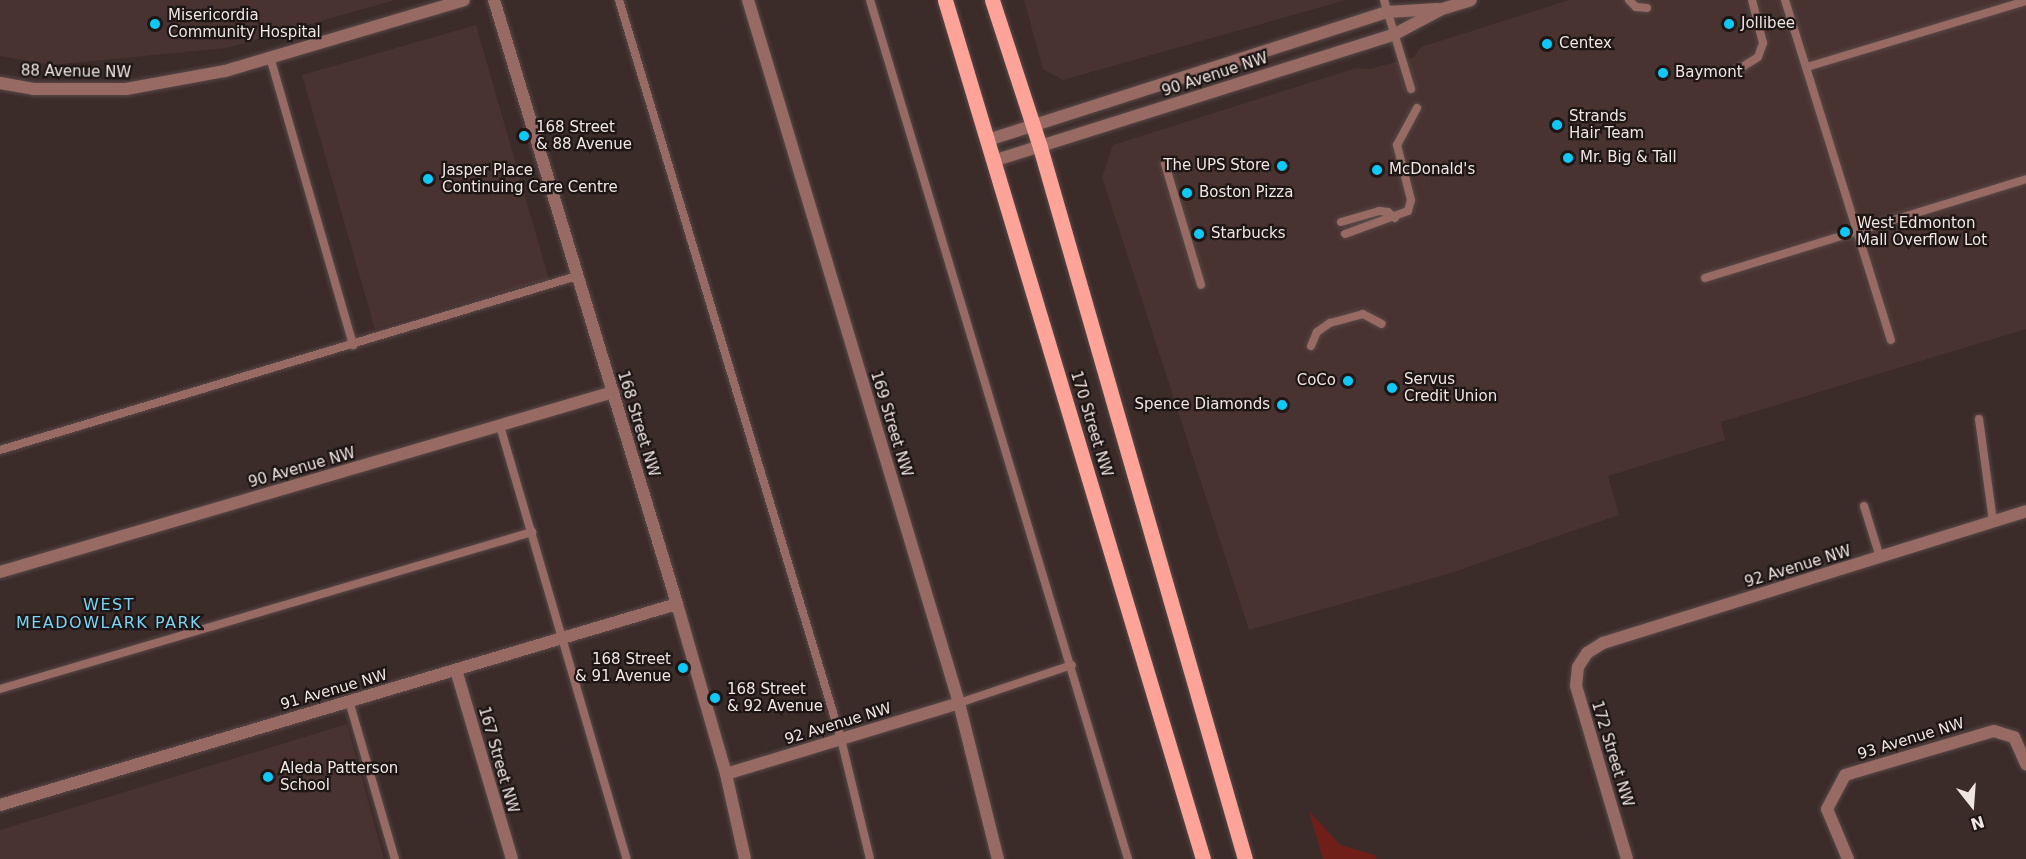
<!DOCTYPE html>
<style>
body{margin:0}
#map{position:relative;width:2026px;height:859px;overflow:hidden;background:#3b2b29;font-family:"DejaVu Sans",sans-serif}
div>[style]{position:absolute}
[style*='--x']{left:calc(var(--x)*1px);top:calc(var(--y)*1px);width:calc(var(--w)*1px);rotate:calc(var(--a)*1deg)}
.built>*{inset:0;background:#493330;transform-origin:0 0}
.green>*{inset:0;background:#6f1f18}
.roads{filter:drop-shadow(0 0 2px #584947) drop-shadow(0 0 2px #584947)}
.service>*{height:8px;margin:-4px;padding:0 4px;transform-origin:4px;border-radius:4px;background:#976b64}
.minor>*{height:12px;margin:-6px;padding:0 6px;transform-origin:6px;border-radius:6px;background:#976b64}
.tertiary>*{height:12px;margin:-6px;padding:0 6px;transform-origin:6px;border-radius:6px;background:#976b64}
.primary>*{height:15px;margin:-7.5px;padding:0 7.5px;transform-origin:7.5px;border-radius:7.5px;background:#fda397}
.dots>*{width:16px;height:16px;translate:-50% -50%;box-sizing:border-box;border:3px solid #1d1615;border-radius:50%}
span{translate:-50% -50%;white-space:nowrap;text-align:center;line-height:1.15;-webkit-text-stroke:4.5px #1d1615;paint-order:stroke}
.poi-label{font-size:15px;color:#f0e5e3}
.left{translate:0 -50%;text-align:left}
.right{translate:-100% -50%;text-align:right}
.street-label{font-size:15px;color:#f0e5e3}
.neighbourhood-label{font-size:16px;color:#77d5f5;letter-spacing:1.5px}
.north{position:absolute;left:1942px;top:775px;width:60px;height:60px;-webkit-text-stroke:4px #1d1615;paint-order:stroke;rotate:163deg;font-size:16px;font-weight:700;line-height:24px;text-align:center;color:#f0e5e3}
.north::after{content:'';display:block;margin:auto;width:21px;height:27px;background:#f0e5e3;clip-path:polygon(50% 0,100% 100%,50% 72%,0 100%)}
</style>
<div id="map">
<div class="built">
<div style="clip-path:polygon(0 0,395px 0,227px 48px,51px 65px,0 56px)"></div>
<div style="clip-path:polygon(1024px 0,1346px 0,1063px 80px,1043px 69px)"></div>
<div style="clip-path:polygon(1569px 0,2026px 0,2026px 329px,1721px 422px,1725px 440px,1608px 476px,1619px 515px,1448px 574px,1249px 630px,1102px 177px,1113px 145px,1356px 68px,1370px 69px,1414px 57px,1421px 47px)"></div>
<div style="left:476px;top:25px;width:264px;height:181px;rotate:74deg"></div>
<div style="clip-path:polygon(347px 724px,384px 859px,0 859px,0 830px)"></div>
</div>
<div class="green">
<div style="clip-path:polygon(1309px 811px,1340px 845px,1375px 855px,1376px 859px,1323px 859px)"></div>
</div>
<div class="roads">
<div class="service">
<div style="--x:619;--y:0;--w:772;--a:73.28"></div>
<div style="--x:841;--y:739;--w:123;--a:76.4"></div>
<div style="--x:870;--y:0;--w:897;--a:73.28"></div>
<div style="--x:1384;--y:0;--w:93;--a:73.1"></div>
<div style="--x:1629;--y:0;--w:10;--a:45"></div>
<div style="--x:1636;--y:7;--w:11;--a:5"></div>
<div style="--x:1785;--y:0;--w:356;--a:72.7"></div>
<div style="--x:270;--y:57;--w:300;--a:73.9"></div>
<div style="--x:1807;--y:67;--w:229;--a:-16.8"></div>
<div style="--x:1739;--y:69;--w:22;--a:-32"></div>
<div style="--x:1758;--y:57;--w:15;--a:-70"></div>
<div style="--x:1763;--y:43;--w:44;--a:-104.3"></div>
<div style="--x:1165;--y:164;--w:126;--a:73.4"></div>
<div style="--x:1341;--y:222;--w:40;--a:-16"></div>
<div style="--x:1379;--y:211;--w:9;--a:6"></div>
<div style="--x:1388;--y:212;--w:9;--a:41"></div>
<div style="--x:1345;--y:234;--w:67;--a:-20.1"></div>
<div style="--x:1408;--y:211;--w:11;--a:-75"></div>
<div style="--x:1411;--y:200;--w:57;--a:-104.3"></div>
<div style="--x:1397;--y:145;--w:42;--a:-61.6"></div>
<div style="--x:1705;--y:278;--w:336;--a:-17.1"></div>
<div style="--x:1311;--y:346;--w:15;--a:-67"></div>
<div style="--x:1317;--y:332;--w:16;--a:-35"></div>
<div style="--x:1330;--y:323;--w:34;--a:-15"></div>
<div style="--x:1363;--y:314;--w:21;--a:28"></div>
<div style="--x:1979;--y:419;--w:103;--a:82.2"></div>
<div style="--x:500;--y:426;--w:451;--a:73.7"></div>
<div style="--x:0;--y:450;--w:603;--a:-16.78"></div>
<div style="--x:1864;--y:506;--w:53;--a:72.6"></div>
<div style="--x:0;--y:689;--w:555;--a:-16.44"></div>
<div style="--x:349;--y:701;--w:165;--a:73.8"></div>
<div style="--x:959;--y:703;--w:119;--a:-18.6"></div>
</div>
<div class="minor">
<div style="--x:748;--y:0;--w:734;--a:73.29"></div>
<div style="--x:959;--y:703;--w:161;--a:76"></div>
<div style="--x:0;--y:572;--w:639;--a:-16.36"></div>
<div style="--x:456;--y:670;--w:197;--a:73.5"></div>
<div style="--x:726;--y:774;--w:244;--a:-16.9"></div>
<div style="--x:0;--y:805;--w:706;--a:-16.54"></div>
<div style="--x:1627;--y:859;--w:180;--a:-106.4"></div>
<div style="--x:1576;--y:686;--w:19;--a:-84"></div>
<div style="--x:1578;--y:667;--w:17;--a:-57"></div>
<div style="--x:1587;--y:653;--w:19;--a:-32"></div>
<div style="--x:1603;--y:643;--w:443;--a:-17.3"></div>
<div style="--x:1848;--y:859;--w:54;--a:-112.8"></div>
<div style="--x:1827;--y:809;--w:38;--a:-62"></div>
<div style="--x:1845;--y:775;--w:155;--a:-16.5"></div>
<div style="--x:1994;--y:731;--w:21;--a:17"></div>
<div style="--x:2014;--y:737;--w:30;--a:66"></div>
</div>
<div class="tertiary">
<div style="--x:494;--y:0;--w:631;--a:73.14"></div>
<div style="--x:677;--y:604;--w:177;--a:73.9"></div>
<div style="--x:726;--y:774;--w:87;--a:77.4"></div>
<div style="--x:0;--y:83;--w:34;--a:10"></div>
<div style="--x:33;--y:89;--w:93;--a:0"></div>
<div style="--x:126;--y:89;--w:101;--a:-10.3"></div>
<div style="--x:225;--y:71;--w:249;--a:-16.5"></div>
<div style="--x:988;--y:140;--w:419;--a:-17.8"></div>
<div style="--x:1387;--y:12;--w:51;--a:-3.4"></div>
<div style="--x:993;--y:161;--w:419;--a:-17.5"></div>
<div style="--x:1393;--y:35;--w:55;--a:-28"></div>
<div style="--x:1442;--y:9;--w:30;--a:-17"></div>
</div>
<div class="primary">
<div style="--x:945;--y:0;--w:897;--a:73.28"></div>
<div style="--x:992;--y:0;--w:155;--a:71.9"></div>
<div style="--x:1040;--y:147;--w:741;--a:73.94"></div>
</div>
</div>
<div class="dots">
<div style="left:155px;top:24px;background:#09cbfa"></div>
<div style="left:1729px;top:24px;background:#09cbfa"></div>
<div style="left:1547px;top:44px;background:#09cbfa"></div>
<div style="left:1663px;top:73px;background:#09cbfa"></div>
<div style="left:1557px;top:125px;background:#09cbfa"></div>
<div style="left:524px;top:136px;background:#09cbfa"></div>
<div style="left:1568px;top:158px;background:#09cbfa"></div>
<div style="left:1282px;top:166px;background:#09cbfa"></div>
<div style="left:1377px;top:170px;background:#09cbfa"></div>
<div style="left:428px;top:179px;background:#09cbfa"></div>
<div style="left:1187px;top:193px;background:#09cbfa"></div>
<div style="left:1845px;top:232px;background:#09cbfa"></div>
<div style="left:1199px;top:234px;background:#09cbfa"></div>
<div style="left:1348px;top:381px;background:#09cbfa"></div>
<div style="left:1392px;top:388px;background:#09cbfa"></div>
<div style="left:1282px;top:405px;background:#09cbfa"></div>
<div style="left:683px;top:668px;background:#09cbfa"></div>
<div style="left:715px;top:698px;background:#09cbfa"></div>
<div style="left:268px;top:777px;background:#09cbfa"></div>
</div>
<div class="poi-label">
<span class="left" style="left:168px;top:24px">Misericordia<br>Community Hospital</span>
<span class="left" style="left:1741px;top:24px">Jollibee</span>
<span class="left" style="left:1559px;top:44px">Centex</span>
<span class="left" style="left:1675px;top:73px">Baymont</span>
<span class="left" style="left:1569px;top:125px">Strands<br>Hair Team</span>
<span class="left" style="left:536px;top:136px">168 Street<br>&amp; 88 Avenue</span>
<span class="left" style="left:1580px;top:158px">Mr. Big &amp; Tall</span>
<span class="right" style="left:1270px;top:166px">The UPS Store</span>
<span class="left" style="left:442px;top:179px">Jasper Place<br>Continuing Care Centre</span>
<span class="left" style="left:1389px;top:170px">McDonald's</span>
<span class="left" style="left:1199px;top:193px">Boston Pizza</span>
<span class="left" style="left:1857px;top:232px">West Edmonton<br>Mall Overflow Lot</span>
<span class="left" style="left:1211px;top:234px">Starbucks</span>
<span class="left" style="left:1404px;top:388px">Servus<br>Credit Union</span>
<span class="right" style="left:1336px;top:381px">CoCo</span>
<span class="right" style="left:1270px;top:405px">Spence Diamonds</span>
<span class="right" style="left:671px;top:668px">168 Street<br>&amp; 91 Avenue</span>
<span class="left" style="left:727px;top:698px">168 Street<br>&amp; 92 Avenue</span>
<span class="left" style="left:280px;top:777px">Aleda Patterson<br>School</span>
</div>
<div class="street-label">
<span style="left:76px;top:72px;rotate:1deg">88 Avenue NW</span>
<span style="left:1215px;top:75px;rotate:-18deg">90 Avenue NW</span>
<span style="left:638px;top:424px;rotate:73deg">168 Street NW</span>
<span style="left:891px;top:424px;rotate:73deg">169 Street NW</span>
<span style="left:1091px;top:424px;rotate:73deg">170 Street NW</span>
<span style="left:302px;top:468px;rotate:-16deg">90 Avenue NW</span>
<span style="left:1798px;top:567px;rotate:-17deg">92 Avenue NW</span>
<span style="left:334px;top:690px;rotate:-16deg">91 Avenue NW</span>
<span style="left:838px;top:724px;rotate:-17deg">92 Avenue NW</span>
<span style="left:1911px;top:739px;rotate:-17deg">93 Avenue NW</span>
<span style="left:1612px;top:754px;rotate:73deg">172 Street NW</span>
<span style="left:498px;top:760px;rotate:74deg">167 Street NW</span>
</div>
<div class="neighbourhood-label">
<span style="left:109px;top:614px">WEST<br>MEADOWLARK PARK</span>
</div>
<div class="north">N</div>
</div>
